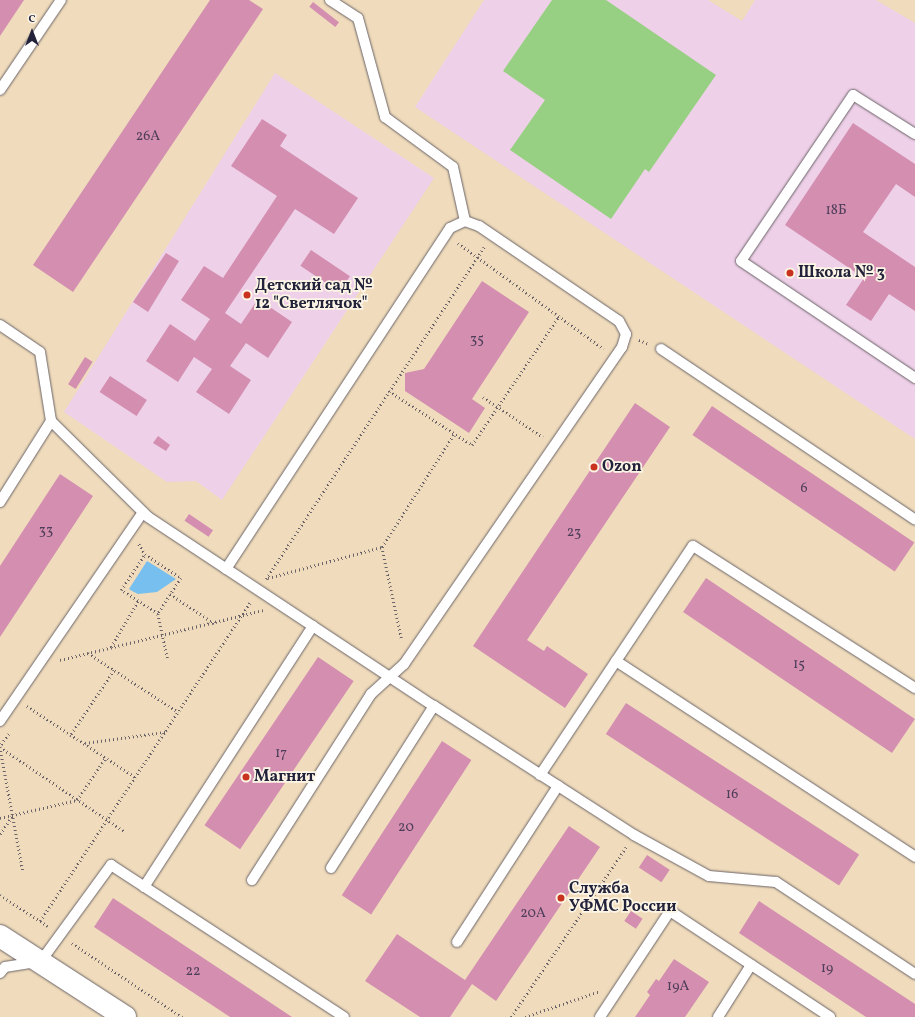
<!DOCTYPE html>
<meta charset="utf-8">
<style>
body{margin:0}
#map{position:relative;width:915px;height:1017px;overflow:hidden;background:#f0dcbc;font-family:Vollkorn,serif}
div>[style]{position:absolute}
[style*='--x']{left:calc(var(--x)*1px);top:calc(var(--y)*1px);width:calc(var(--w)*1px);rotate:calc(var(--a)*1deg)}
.built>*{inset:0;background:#eed0e8}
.green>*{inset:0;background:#98d083}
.water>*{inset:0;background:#77bfef}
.building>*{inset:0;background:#d38eb0;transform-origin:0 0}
.path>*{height:2.5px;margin-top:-1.25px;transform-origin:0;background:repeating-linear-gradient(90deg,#6a6368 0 1px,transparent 0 4px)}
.roads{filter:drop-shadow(0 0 1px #6a6368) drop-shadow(0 0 1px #6a6368)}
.service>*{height:10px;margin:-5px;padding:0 5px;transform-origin:5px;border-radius:5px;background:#fff}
.tertiary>*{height:22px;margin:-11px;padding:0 11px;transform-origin:11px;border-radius:11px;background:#fff}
.dots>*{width:11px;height:11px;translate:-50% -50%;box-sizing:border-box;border:2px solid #fcf5e5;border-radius:50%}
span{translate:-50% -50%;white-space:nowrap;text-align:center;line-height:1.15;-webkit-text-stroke:3.5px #fcf5e5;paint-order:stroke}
.number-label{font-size:14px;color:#4e3d58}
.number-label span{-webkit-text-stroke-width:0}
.poi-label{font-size:16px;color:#22223b;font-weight:700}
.left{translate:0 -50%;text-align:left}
.north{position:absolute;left:12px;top:12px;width:40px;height:40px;-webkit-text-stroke:3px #fcf5e5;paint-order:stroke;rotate:0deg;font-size:11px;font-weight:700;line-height:16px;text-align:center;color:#22223b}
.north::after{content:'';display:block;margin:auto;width:14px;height:18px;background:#22223b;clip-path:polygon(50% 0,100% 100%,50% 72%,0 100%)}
</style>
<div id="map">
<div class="built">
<div style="clip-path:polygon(484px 0,708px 0,742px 21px,755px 0,876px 0,915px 23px,915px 439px,415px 107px)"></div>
<div style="clip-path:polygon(275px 73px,434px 178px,222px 500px,196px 481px,167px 482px,64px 412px)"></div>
</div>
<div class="green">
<div style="clip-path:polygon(552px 0,606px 0,716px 75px,649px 172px,645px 169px,611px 219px,510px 150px,545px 100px,503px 71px)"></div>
</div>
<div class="water">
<div style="clip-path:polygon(147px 561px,176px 579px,157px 592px,138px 594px,132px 591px,129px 589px)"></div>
</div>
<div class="building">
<div style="clip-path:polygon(0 0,24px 0,0 36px)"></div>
<div style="clip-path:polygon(210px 0,249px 0,263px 9px,73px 292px,33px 265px)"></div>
<div style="left:313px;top:2px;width:33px;height:6px;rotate:38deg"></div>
<div style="clip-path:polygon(262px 119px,287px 135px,280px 146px,358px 198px,334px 234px,295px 209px,225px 313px,241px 324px,258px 299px,292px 322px,268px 358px,246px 343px,230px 366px,251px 380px,229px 414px,196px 392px,212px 369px,194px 357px,178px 382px,146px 361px,170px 324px,195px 341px,210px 319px,181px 300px,204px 266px,223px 278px,277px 196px,231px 166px)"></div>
<div style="clip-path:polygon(853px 123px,915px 164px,915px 197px,896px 184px,863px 232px,915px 267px,915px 311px,889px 294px,871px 321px,846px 305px,864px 278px,785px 225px)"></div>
<div style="left:311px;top:250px;width:47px;height:19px;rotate:34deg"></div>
<div style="clip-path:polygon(166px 253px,179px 261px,148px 312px,133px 302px)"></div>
<div style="clip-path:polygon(482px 281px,529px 312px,472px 399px,485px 408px,469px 433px,405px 391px,405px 373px,424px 369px)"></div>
<div style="left:85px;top:357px;width:9px;height:32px;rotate:32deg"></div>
<div style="left:110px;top:376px;width:44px;height:19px;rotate:33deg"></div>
<div style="clip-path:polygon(635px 403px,670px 427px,527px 640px,544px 651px,547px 646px,588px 674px,565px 708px,473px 646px)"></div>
<div style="left:712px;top:406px;width:244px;height:35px;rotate:34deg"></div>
<div style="clip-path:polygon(158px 436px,170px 445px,166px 451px,153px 443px)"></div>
<div style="clip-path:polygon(60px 474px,93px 496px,0 637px,0 566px)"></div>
<div style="left:189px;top:514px;width:29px;height:8px;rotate:34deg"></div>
<div style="left:706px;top:578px;width:252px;height:41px;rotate:34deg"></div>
<div style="left:318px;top:657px;width:43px;height:203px;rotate:34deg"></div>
<div style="left:626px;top:703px;width:278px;height:37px;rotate:33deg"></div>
<div style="left:442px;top:741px;width:35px;height:184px;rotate:33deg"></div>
<div style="clip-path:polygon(569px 826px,600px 847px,496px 1001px,472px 984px,450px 1017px,420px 1017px,365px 981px,397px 934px,465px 980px)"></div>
<div style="left:647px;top:855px;width:27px;height:15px;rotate:33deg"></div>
<div style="clip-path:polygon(113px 898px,292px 1017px,230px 1017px,94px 927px)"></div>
<div style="clip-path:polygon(759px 901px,915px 1004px,915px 1017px,866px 1017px,739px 933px)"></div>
<div style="left:631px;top:911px;width:14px;height:12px;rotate:34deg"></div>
<div style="clip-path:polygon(674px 959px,709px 982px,685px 1017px,635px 1017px,650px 995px,647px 992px,656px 979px,659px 981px)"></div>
</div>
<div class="path">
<div style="--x:458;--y:243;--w:180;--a:36"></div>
<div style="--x:639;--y:340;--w:11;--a:22"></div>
<div style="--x:389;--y:391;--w:99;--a:33"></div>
<div style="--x:472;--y:445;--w:156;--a:-56"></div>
<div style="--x:483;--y:397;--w:72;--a:33.7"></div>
<div style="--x:139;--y:544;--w:12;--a:59"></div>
<div style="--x:145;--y:554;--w:43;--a:33.7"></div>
<div style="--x:181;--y:578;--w:43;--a:122.6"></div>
<div style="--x:158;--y:614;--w:44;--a:-147"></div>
<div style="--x:121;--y:590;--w:43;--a:-56.3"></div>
<div style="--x:382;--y:547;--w:95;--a:77.9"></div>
<div style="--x:268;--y:578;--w:118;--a:-15.2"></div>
<div style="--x:382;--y:547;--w:134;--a:-57.5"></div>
<div style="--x:266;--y:579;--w:397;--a:-56.7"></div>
<div style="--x:170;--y:594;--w:53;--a:33.4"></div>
<div style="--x:158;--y:614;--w:47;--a:77.7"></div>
<div style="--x:111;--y:647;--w:53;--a:-59.6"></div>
<div style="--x:88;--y:653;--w:108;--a:33.2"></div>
<div style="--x:60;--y:660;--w:209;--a:-13.8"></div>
<div style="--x:27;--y:706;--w:129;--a:33.3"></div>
<div style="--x:9;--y:734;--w:16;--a:125"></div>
<div style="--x:0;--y:747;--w:151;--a:34.2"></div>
<div style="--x:71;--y:734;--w:77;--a:-56.1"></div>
<div style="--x:85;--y:743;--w:81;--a:-7.8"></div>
<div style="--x:0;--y:747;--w:126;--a:79.5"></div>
<div style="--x:0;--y:818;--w:79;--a:-13.2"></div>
<div style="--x:77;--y:800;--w:52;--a:-56"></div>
<div style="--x:0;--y:834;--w:23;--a:-56"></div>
<div style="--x:0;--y:895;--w:57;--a:32.9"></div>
<div style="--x:40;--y:921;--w:383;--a:-56.6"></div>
<div style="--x:72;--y:943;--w:133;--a:33.9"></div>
<div style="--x:511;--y:1017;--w:205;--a:-55.9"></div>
<div style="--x:525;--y:1017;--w:79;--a:-19.1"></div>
</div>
<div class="roads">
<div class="service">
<div style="--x:330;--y:0;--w:33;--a:33"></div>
<div style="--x:358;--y:18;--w:103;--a:74.7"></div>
<div style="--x:385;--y:117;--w:84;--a:36.3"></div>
<div style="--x:453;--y:167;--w:55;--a:77.5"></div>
<div style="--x:0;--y:90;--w:109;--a:-55.9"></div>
<div style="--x:915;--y:134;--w:73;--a:-147.8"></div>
<div style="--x:853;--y:95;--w:200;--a:124"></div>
<div style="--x:741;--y:261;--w:210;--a:33.9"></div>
<div style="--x:0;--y:325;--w:48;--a:34"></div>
<div style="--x:40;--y:352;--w:70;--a:80.9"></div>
<div style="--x:51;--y:421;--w:136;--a:44.7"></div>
<div style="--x:148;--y:517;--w:343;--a:33.5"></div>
<div style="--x:434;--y:706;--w:238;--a:32.8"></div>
<div style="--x:634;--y:835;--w:85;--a:28.7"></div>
<div style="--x:709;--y:876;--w:67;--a:5.1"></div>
<div style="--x:776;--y:882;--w:167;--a:33.5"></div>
<div style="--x:661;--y:349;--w:306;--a:33.9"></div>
<div style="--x:0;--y:502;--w:96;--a:-57.8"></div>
<div style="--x:226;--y:569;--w:408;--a:-56.7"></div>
<div style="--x:450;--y:228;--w:17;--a:-25"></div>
<div style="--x:465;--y:221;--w:15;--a:20"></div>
<div style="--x:479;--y:226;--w:169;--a:34.2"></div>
<div style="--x:619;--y:321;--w:15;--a:62"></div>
<div style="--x:626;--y:334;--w:14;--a:107"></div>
<div style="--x:622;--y:347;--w:385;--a:124.5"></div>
<div style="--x:404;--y:664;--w:45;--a:137.7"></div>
<div style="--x:371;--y:694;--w:221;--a:122.6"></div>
<div style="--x:616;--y:661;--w:358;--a:33.2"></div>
<div style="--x:0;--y:721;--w:253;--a:-55.6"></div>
<div style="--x:540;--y:775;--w:275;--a:-56.3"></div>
<div style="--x:693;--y:546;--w:264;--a:32.6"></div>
<div style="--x:331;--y:868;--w:192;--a:-57.6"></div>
<div style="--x:144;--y:887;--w:311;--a:-57.1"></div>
<div style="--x:457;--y:942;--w:186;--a:-57.1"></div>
<div style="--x:0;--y:973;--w:8;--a:-50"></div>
<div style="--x:5;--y:967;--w:36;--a:-9"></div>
<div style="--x:41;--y:961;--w:119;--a:-53.9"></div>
<div style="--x:111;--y:865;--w:278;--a:33.1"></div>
<div style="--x:600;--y:1017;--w:127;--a:-56.6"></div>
<div style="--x:670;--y:911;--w:192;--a:33.5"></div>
<div style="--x:718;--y:1017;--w:62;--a:-57.6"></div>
</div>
<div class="tertiary">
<div style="--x:0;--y:936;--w:149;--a:32.9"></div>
</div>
</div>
<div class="dots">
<div style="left:790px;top:273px;background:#c8321e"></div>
<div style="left:247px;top:295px;background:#c8321e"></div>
<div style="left:594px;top:467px;background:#c8321e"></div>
<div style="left:246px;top:777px;background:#c8321e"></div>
<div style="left:561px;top:898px;background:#c8321e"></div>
</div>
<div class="number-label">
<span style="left:148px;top:137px">26А</span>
<span style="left:836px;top:211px">18Б</span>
<span style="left:477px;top:340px">35</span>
<span style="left:804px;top:489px">6</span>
<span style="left:46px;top:531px">33</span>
<span style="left:574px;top:533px">23</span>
<span style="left:799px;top:665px">15</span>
<span style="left:281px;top:754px">17</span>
<span style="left:732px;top:795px">16</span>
<span style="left:406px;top:828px">20</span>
<span style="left:533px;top:914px">20А</span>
<span style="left:827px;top:969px">19</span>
<span style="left:193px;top:972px">22</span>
<span style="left:678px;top:987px">19А</span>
</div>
<div class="poi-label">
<span class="left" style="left:798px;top:273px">Школа № 3</span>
<span class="left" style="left:255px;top:295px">Детский сад №<br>12 "Светлячок"</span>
<span class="left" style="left:602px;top:467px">Ozon</span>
<span class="left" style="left:254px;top:777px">Магнит</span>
<span class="left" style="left:569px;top:898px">Служба<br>УФМС России</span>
</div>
<div class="north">С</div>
</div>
